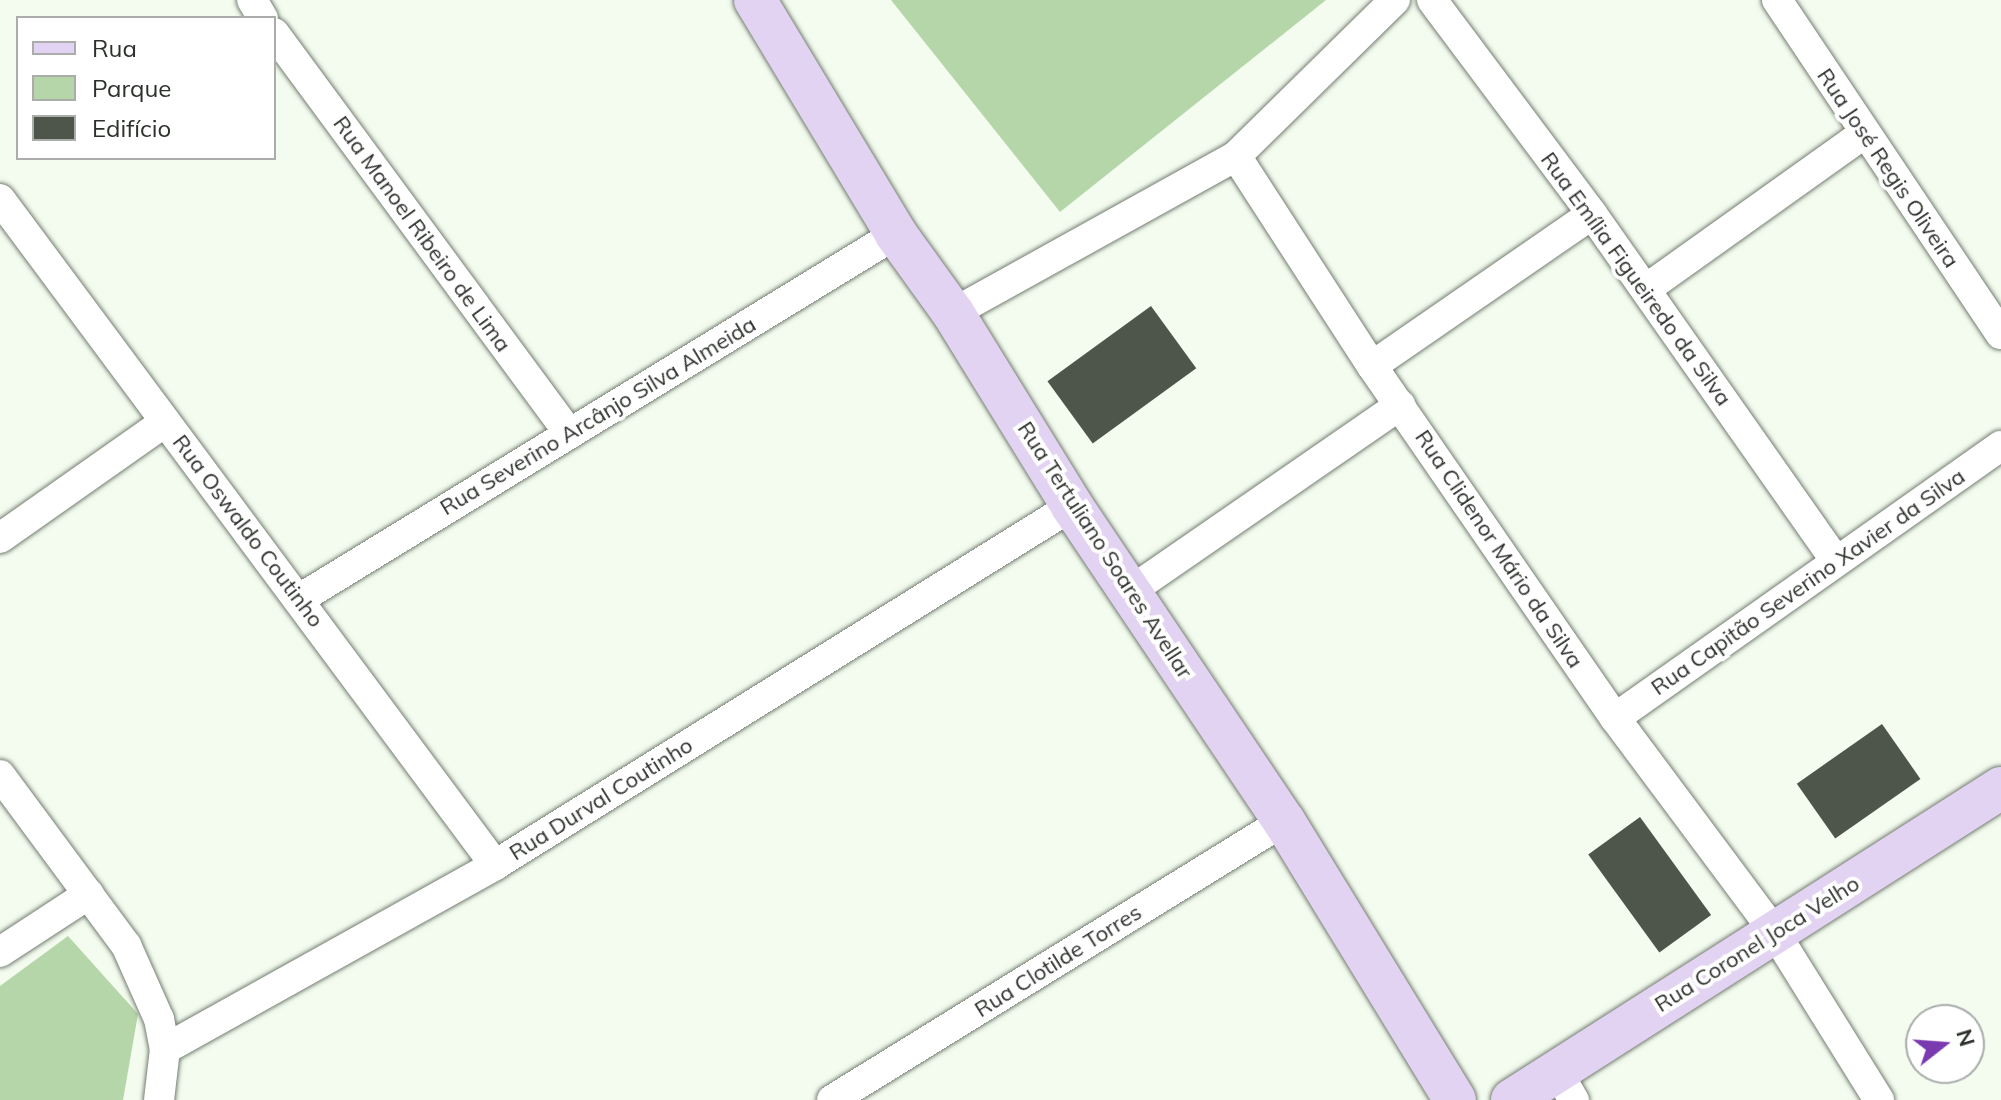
<!DOCTYPE html>
<meta charset="utf-8">
<style>
body{margin:0}
#map{position:relative;width:2001px;height:1100px;overflow:hidden;background:#f3fcef;font-family:Mulish,sans-serif}
div>[style]{position:absolute}
[style*='--x']{left:calc(var(--x)*1px);top:calc(var(--y)*1px);width:calc(var(--w)*1px);rotate:calc(var(--a)*1deg)}
.green>*{inset:0;background:#b4d6a8}
.building>*{inset:0;background:#4e564b;transform-origin:0 0}
.roads{filter:drop-shadow(0 0 2px #757d72) drop-shadow(0 0 2px #757d72)}
.street>*{height:30px;margin:-15px;padding:0 15px;transform-origin:15px;border-radius:15px;background:#fff}
.secondary>*{height:42px;margin:-21px;padding:0 21px;transform-origin:21px;border-radius:21px;background:#e3d3f2}
span{translate:-50% -50%;white-space:nowrap;text-align:center;line-height:1.15;-webkit-text-stroke:8px #fff;paint-order:stroke}
.street-label{font-size:22px;color:#2d312c}
.legend{position:absolute;left:16px;top:16px;width:260px;height:144px;box-sizing:border-box;background:#fff;border:2px solid #abadab;margin:0;padding:10px 14px;list-style:none;font-size:24px;color:#2d312c}
.legend li{display:flex;align-items:center;gap:16px;height:40px}
.legend b{width:40px;border:2px solid #abadab}
.north{position:absolute;left:1905px;top:1004px;width:80px;height:80px;box-sizing:border-box;background:#fff;border:2px solid #abadab;border-radius:50%;rotate:73deg;font-size:22px;font-weight:700;line-height:32px;text-align:center;color:#2d312c}
.north::after{content:'';display:block;margin:auto;width:28px;height:36px;background:#7b3bb0;clip-path:polygon(50% 0,100% 100%,50% 72%,0 100%)}
</style>
<div id="map">
<div class="green">
<div style="clip-path:polygon(891px 0,1326px 0,1060px 212px)"></div>
<div style="clip-path:polygon(68px 936px,138px 1014px,123px 1100px,0 1100px,0 986px)"></div>
</div>
<div class="building">
<div style="left:1151px;top:306px;width:77px;height:128px;rotate:54deg"></div>
<div style="left:1882px;top:724px;width:67px;height:104px;rotate:55deg"></div>
<div style="left:1640px;top:817px;width:121px;height:64px;rotate:54deg"></div>
</div>
<div class="roads">
<div class="street">
<div style="--x:252;--y:0;--w:21;--a:59"></div>
<div style="--x:1432;--y:0;--w:267;--a:53.2"></div>
<div style="--x:1592;--y:214;--w:424;--a:54.9"></div>
<div style="--x:1777;--y:0;--w:402;--a:56.2"></div>
<div style="--x:274;--y:33;--w:498;--a:53.6"></div>
<div style="--x:1236;--y:156;--w:250;--a:57.1"></div>
<div style="--x:1372;--y:366;--w:428;--a:55.4"></div>
<div style="--x:1615;--y:718;--w:268;--a:53.3"></div>
<div style="--x:1775;--y:933;--w:197;--a:58.1"></div>
<div style="--x:0;--y:199;--w:830;--a:53.38"></div>
<div style="--x:1646;--y:289;--w:267;--a:-35.5"></div>
<div style="--x:953;--y:313;--w:324;--a:-29"></div>
<div style="--x:1236;--y:156;--w:223;--a:-44.5"></div>
<div style="--x:1372;--y:366;--w:267;--a:-34.6"></div>
<div style="--x:0;--y:538;--w:202;--a:-35.1"></div>
<div style="--x:1132;--y:590;--w:326;--a:-34.6"></div>
<div style="--x:301;--y:598;--w:698;--a:-31.46"></div>
<div style="--x:1615;--y:718;--w:472;--a:-35.2"></div>
<div style="--x:0;--y:775;--w:212;--a:53.5"></div>
<div style="--x:126;--y:945;--w:81;--a:66"></div>
<div style="--x:159;--y:1019;--w:31;--a:79"></div>
<div style="--x:165;--y:1049;--w:51;--a:96.7"></div>
<div style="--x:0;--y:952;--w:106;--a:-33.1"></div>
<div style="--x:165;--y:1049;--w:378;--a:-29.1"></div>
<div style="--x:495;--y:865;--w:680;--a:-31.89"></div>
<div style="--x:1557;--y:1071;--w:34;--a:60"></div>
<div style="--x:832;--y:1100;--w:531;--a:-31.69"></div>
</div>
<div class="secondary">
<div style="--x:755;--y:0;--w:273;--a:58.9"></div>
<div style="--x:896;--y:234;--w:97;--a:54.2"></div>
<div style="--x:953;--y:313;--w:227;--a:58.3"></div>
<div style="--x:1072;--y:506;--w:380;--a:56.1"></div>
<div style="--x:1284;--y:821;--w:327;--a:58.5"></div>
<div style="--x:1512;--y:1100;--w:580;--a:-32.54"></div>
</div>
</div>
<div class="street-label">
<span style="left:1888px;top:168px;rotate:56deg">Rua José Regis Oliveira</span>
<span style="left:422px;top:234px;rotate:54deg">Rua Manoel Ribeiro de Lima</span>
<span style="left:1636px;top:279px;rotate:54deg">Rua Emília Figueiredo da Silva</span>
<span style="left:598px;top:416px;rotate:-31deg">Rua Severino Arcânjo Silva Almeida</span>
<span style="left:248px;top:531px;rotate:53deg">Rua Oswaldo Coutinho</span>
<span style="left:1499px;top:549px;rotate:56deg">Rua Clidenor Mário da Silva</span>
<span style="left:1105px;top:550px;rotate:57deg">Rua Tertuliano Soares Avellar</span>
<span style="left:1808px;top:582px;rotate:-35deg">Rua Capitão Severino Xavier da Silva</span>
<span style="left:601px;top:799px;rotate:-32deg">Rua Durval Coutinho</span>
<span style="left:1757px;top:944px;rotate:-32deg">Rua Coronel Joca Velho</span>
<span style="left:1058px;top:961px;rotate:-32deg">Rua Clotilde Torres</span>
</div>
<ul class="legend">
<li><b style="height:10px;background:#e3d3f2"></b>Rua</li>
<li><b style="height:22px;background:#b4d6a8"></b>Parque</li>
<li><b style="height:22px;background:#4e564b"></b>Edifício</li>
</ul>
<div class="north">N</div>
</div>
